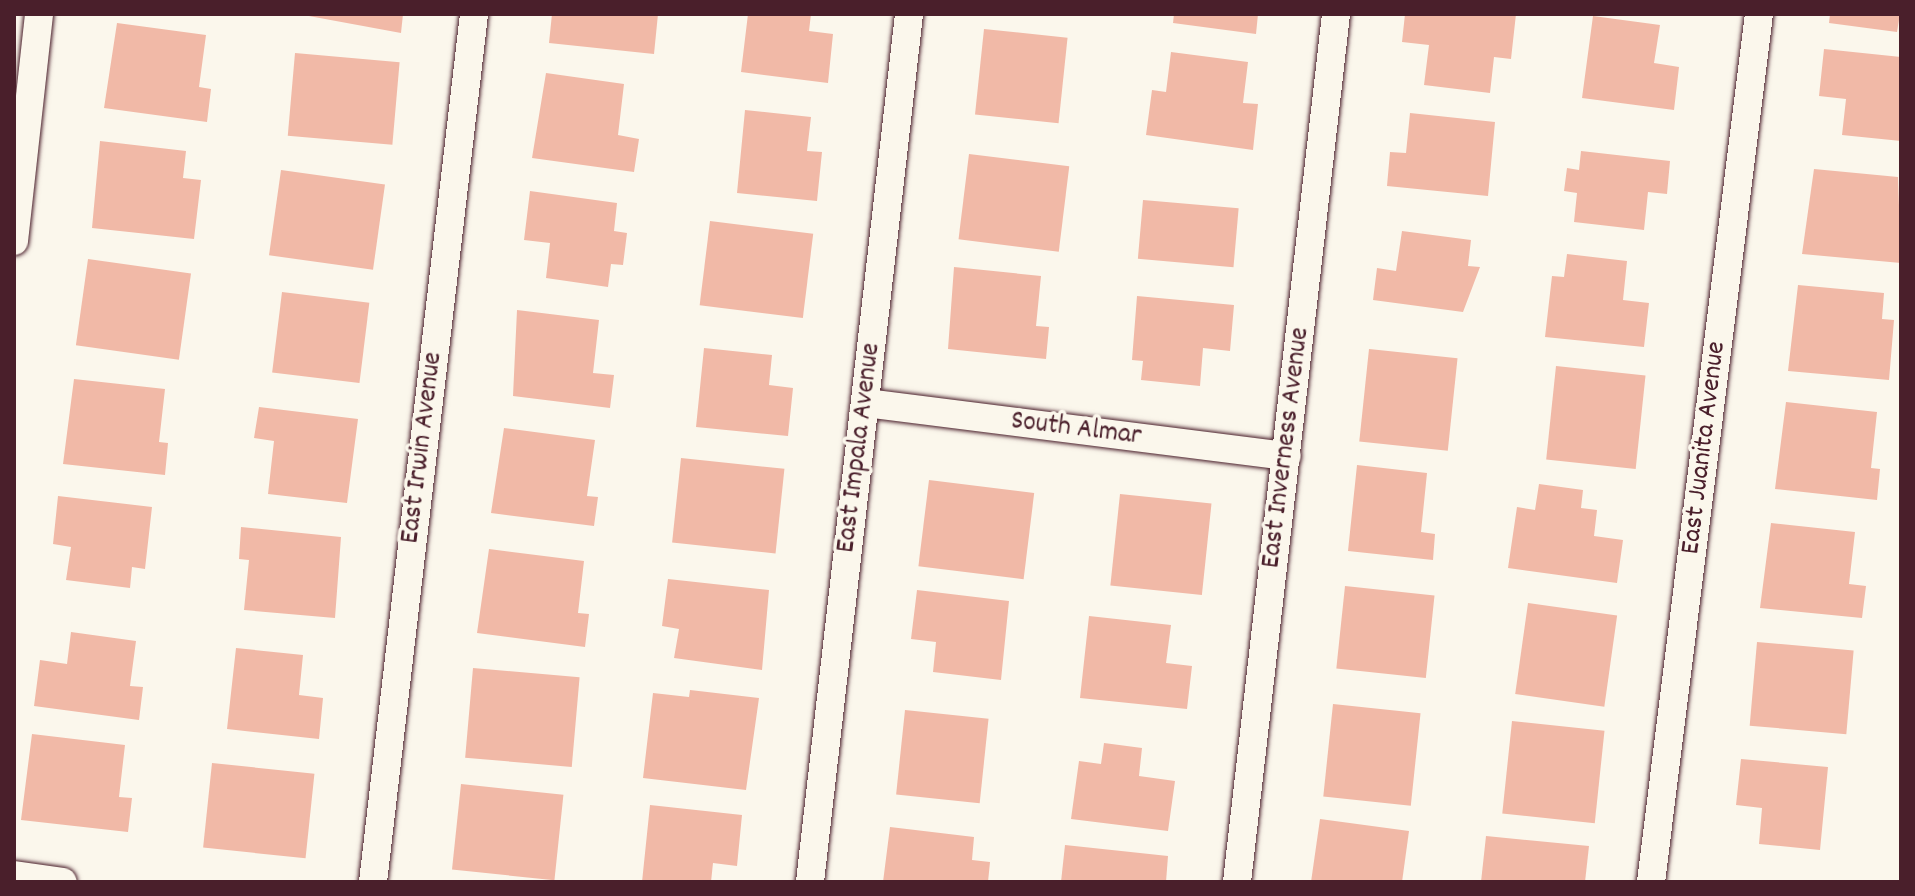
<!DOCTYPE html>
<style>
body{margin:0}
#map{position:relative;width:1915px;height:896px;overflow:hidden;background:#fbf7ec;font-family:Dekko,sans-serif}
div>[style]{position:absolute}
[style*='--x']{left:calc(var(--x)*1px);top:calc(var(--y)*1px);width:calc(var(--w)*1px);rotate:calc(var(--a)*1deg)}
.building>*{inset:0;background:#f1b9a7;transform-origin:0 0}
.roads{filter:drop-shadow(0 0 2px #4a1f2b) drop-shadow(0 0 2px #4a1f2b)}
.street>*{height:28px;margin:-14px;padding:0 14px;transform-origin:14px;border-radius:14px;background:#fbf7ec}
span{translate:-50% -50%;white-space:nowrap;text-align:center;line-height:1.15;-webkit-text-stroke:7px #fbf7ec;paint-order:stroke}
.street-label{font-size:28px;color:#4a1f2b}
.frame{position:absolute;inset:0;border:16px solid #4a1f2b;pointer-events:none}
</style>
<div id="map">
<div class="building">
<div style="clip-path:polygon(298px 14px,403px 14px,401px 33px)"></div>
<div style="clip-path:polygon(552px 14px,658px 14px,654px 54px,549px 43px)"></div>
<div style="clip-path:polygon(748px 14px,811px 14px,809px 31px,833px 34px,828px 83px,741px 72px)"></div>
<div style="clip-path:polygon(1174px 14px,1258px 14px,1256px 34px,1173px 23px)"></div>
<div style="clip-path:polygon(1405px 14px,1516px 14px,1511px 59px,1494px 57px,1490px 93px,1424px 85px,1429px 45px,1402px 42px)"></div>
<div style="clip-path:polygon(1830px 14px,1900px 14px,1897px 32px,1829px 23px)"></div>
<div style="clip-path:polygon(1593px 16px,1660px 25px,1654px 63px,1679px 67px,1674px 110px,1582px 98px)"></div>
<div style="clip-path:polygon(117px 23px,206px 35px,199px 87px,211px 89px,207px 122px,104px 108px)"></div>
<div style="left:984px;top:29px;width:84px;height:86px;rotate:6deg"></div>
<div style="clip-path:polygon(1824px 49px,1901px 57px,1901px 141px,1842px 135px,1846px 99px,1819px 96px)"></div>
<div style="clip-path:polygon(1171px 52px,1248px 62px,1243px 103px,1258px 104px,1253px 150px,1146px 135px,1152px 90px,1166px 92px)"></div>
<div style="left:295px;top:53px;width:105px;height:83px;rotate:5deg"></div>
<div style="clip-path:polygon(546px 73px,624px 84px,618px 135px,639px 139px,634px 172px,532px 158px)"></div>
<div style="clip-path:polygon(745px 110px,811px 117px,807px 151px,822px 152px,817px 201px,737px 193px)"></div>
<div style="clip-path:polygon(1410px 113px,1495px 122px,1488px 196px,1387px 186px,1390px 152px,1406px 153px)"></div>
<div style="clip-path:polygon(100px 141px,186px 151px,183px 178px,201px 180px,194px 239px,92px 228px)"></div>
<div style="clip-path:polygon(1581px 151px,1670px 161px,1667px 194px,1648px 192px,1644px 230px,1574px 222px,1577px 193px,1564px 191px,1567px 168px,1579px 170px)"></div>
<div style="left:969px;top:154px;width:101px;height:86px;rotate:7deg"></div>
<div style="clip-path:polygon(1814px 169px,1898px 177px,1901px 263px,1802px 254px)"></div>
<div style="left:281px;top:170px;width:105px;height:86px;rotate:8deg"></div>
<div style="clip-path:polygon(530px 191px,617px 203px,614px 231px,627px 233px,623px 265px,611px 264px,608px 287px,546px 278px,550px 243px,524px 240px)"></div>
<div style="left:1143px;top:200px;width:96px;height:59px;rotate:5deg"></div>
<div style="left:710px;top:221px;width:104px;height:85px;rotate:7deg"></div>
<div style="clip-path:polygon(1402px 231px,1471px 240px,1468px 266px,1480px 267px,1463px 312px,1373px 300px,1377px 268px,1396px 271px)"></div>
<div style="clip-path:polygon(1567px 254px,1627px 261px,1623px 300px,1649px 303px,1644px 347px,1545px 337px,1552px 276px,1564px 277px)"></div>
<div style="left:88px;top:259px;width:104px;height:87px;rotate:8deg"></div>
<div style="clip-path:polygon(954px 267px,1041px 276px,1036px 326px,1049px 327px,1046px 359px,948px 349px)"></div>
<div style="clip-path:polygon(1798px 285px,1884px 293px,1882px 319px,1894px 320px,1889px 380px,1788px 371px)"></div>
<div style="left:282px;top:292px;width:88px;height:81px;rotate:7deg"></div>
<div style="clip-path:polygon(1137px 296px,1234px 305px,1230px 351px,1203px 348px,1200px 386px,1141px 380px,1143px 361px,1132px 360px)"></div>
<div style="clip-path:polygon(517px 310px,599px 320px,593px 373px,614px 375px,610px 408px,513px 396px)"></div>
<div style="clip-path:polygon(704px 348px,772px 355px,769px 385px,793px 388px,788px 436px,696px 427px)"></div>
<div style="left:1369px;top:349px;width:89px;height:93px;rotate:6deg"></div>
<div style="left:1556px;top:366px;width:90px;height:94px;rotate:6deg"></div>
<div style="clip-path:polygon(74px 379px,165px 389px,159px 442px,168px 443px,165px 475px,63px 464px)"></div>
<div style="clip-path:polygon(1786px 402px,1877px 412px,1871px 468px,1880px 469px,1877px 500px,1775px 489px)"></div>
<div style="clip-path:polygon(259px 407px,358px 419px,347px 503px,268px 494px,274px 441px,254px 438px)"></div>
<div style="clip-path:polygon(504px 428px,595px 440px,587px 496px,598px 497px,594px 526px,491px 513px)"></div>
<div style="left:681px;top:458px;width:104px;height:85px;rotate:6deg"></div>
<div style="clip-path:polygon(1357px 465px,1427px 473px,1421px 532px,1435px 534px,1433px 560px,1348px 551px)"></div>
<div style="left:929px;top:480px;width:106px;height:87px;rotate:7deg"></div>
<div style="clip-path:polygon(1539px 484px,1583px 490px,1581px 508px,1597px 510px,1594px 536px,1623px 540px,1617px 583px,1508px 568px,1517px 507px,1535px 510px)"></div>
<div style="left:1120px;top:494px;width:92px;height:92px;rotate:6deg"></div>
<div style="clip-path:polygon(58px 496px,152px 507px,145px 569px,132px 567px,130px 588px,66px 580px,71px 547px,53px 544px)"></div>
<div style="clip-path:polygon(1771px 523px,1855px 532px,1849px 584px,1866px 586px,1862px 618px,1760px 608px)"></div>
<div style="clip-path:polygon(241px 527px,341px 537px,335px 618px,244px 610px,249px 560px,239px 559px)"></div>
<div style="clip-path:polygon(489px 549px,584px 561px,578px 613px,589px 614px,585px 647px,477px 633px)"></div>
<div style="clip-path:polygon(668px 579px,769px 590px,762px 670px,674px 658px,679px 629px,662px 626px)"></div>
<div style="left:1345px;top:586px;width:90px;height:83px;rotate:6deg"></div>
<div style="clip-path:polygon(917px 590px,1009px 601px,1001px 680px,933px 672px,936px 642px,911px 639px)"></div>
<div style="left:1528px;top:603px;width:90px;height:92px;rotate:8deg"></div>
<div style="clip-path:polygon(1089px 616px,1171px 625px,1166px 663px,1192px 666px,1187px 709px,1080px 698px)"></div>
<div style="clip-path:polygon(71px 632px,136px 641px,130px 686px,143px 687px,139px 720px,34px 706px,40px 660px,67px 664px)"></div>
<div style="left:1757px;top:642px;width:97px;height:84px;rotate:5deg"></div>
<div style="clip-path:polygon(236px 648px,303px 655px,299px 695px,323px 698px,319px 739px,227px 729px)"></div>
<div style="left:473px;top:668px;width:107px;height:90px;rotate:5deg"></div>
<div style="clip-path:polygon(690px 690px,759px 698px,746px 790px,643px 778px,653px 693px,689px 697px)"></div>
<div style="left:1333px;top:704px;width:88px;height:93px;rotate:6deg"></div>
<div style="left:905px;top:710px;width:84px;height:85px;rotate:6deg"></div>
<div style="left:1512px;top:721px;width:93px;height:93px;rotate:6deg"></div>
<div style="clip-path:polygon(32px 734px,125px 745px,119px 797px,132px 798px,128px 832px,21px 820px)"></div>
<div style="clip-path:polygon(1104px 743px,1142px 748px,1139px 776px,1175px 781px,1168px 831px,1071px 819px,1079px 761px,1101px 764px)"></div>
<div style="clip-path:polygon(1741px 759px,1828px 767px,1820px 850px,1759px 844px,1762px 808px,1736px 805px)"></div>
<div style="left:212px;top:763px;width:103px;height:85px;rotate:6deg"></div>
<div style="left:461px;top:784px;width:103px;height:86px;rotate:6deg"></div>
<div style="clip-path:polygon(650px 805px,742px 815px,737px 866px,713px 863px,711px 882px,642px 882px)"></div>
<div style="clip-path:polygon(1320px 819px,1409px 831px,1402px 882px,1311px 882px)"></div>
<div style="clip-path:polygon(890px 827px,974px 837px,972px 860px,990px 862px,988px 882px,883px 882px)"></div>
<div style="clip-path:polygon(1486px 836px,1589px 846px,1585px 882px,1481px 882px)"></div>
<div style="clip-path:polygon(1065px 845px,1168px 856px,1166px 882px,1061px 882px)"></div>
</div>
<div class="roads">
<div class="street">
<div style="--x:14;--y:241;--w:228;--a:-83.7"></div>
<div style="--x:866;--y:403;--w:424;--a:7.2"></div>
<div style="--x:14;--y:875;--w:49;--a:8.1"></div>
<div style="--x:373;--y:882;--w:874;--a:-83.36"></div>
<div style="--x:810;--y:882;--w:874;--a:-83.49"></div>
<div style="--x:1237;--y:882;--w:874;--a:-83.49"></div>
<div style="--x:1651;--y:882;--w:875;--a:-82.91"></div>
</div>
</div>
<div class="street-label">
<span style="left:1076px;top:430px;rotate:7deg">South Almar</span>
<span style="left:423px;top:448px;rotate:-83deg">East Irwin Avenue</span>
<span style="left:860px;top:448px;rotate:-83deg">East Impala Avenue</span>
<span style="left:1287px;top:448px;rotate:-83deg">East Inverness Avenue</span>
<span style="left:1705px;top:448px;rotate:-83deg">East Juanita Avenue</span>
</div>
<div class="frame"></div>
</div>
